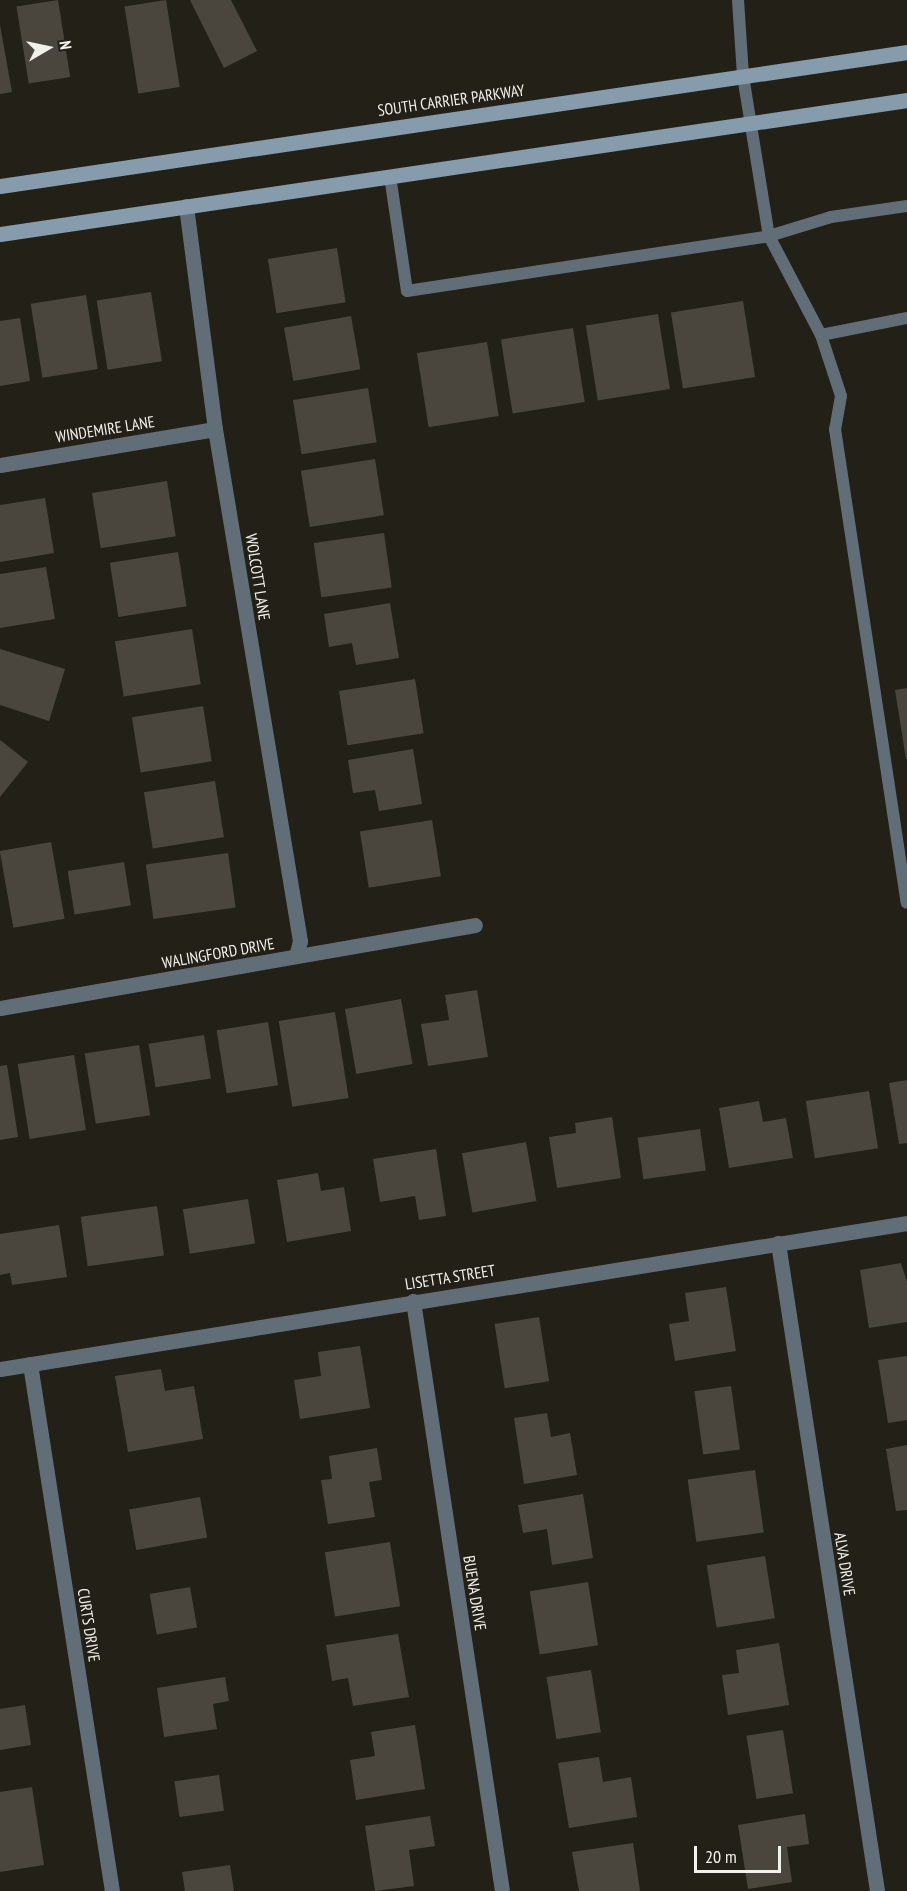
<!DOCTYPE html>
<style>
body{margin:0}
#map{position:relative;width:907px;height:1891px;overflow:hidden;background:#232018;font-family:"PT Sans Narrow",sans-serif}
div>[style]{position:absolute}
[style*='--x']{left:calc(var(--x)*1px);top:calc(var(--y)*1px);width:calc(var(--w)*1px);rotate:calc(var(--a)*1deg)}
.building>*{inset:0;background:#4a463e;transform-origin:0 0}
.service>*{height:12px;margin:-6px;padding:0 6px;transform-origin:6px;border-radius:6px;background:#616e78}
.minor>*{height:15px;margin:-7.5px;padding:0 7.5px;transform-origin:7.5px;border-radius:7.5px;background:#616e78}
.secondary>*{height:15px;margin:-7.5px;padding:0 7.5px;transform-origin:7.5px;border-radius:7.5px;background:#869bab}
span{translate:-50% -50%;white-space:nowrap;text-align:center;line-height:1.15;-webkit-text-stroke:4.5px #232018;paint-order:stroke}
.street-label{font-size:16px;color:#f3f1ec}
.north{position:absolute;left:18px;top:18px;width:60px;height:60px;-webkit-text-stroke:4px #232018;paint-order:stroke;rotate:81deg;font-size:16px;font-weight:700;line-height:24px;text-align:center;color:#f3f1ec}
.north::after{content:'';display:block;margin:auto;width:21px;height:27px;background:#f3f1ec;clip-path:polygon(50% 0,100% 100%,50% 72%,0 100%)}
.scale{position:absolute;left:694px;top:1846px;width:87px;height:27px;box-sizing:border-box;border:3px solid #f3f1ec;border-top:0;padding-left:8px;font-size:18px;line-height:21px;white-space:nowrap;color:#f3f1ec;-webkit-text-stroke:4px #232018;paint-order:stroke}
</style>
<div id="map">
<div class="building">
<div style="left:58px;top:0;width:78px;height:42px;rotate:81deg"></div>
<div style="left:166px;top:0;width:88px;height:42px;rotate:81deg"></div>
<div style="clip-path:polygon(190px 0,231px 0,257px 51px,224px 68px)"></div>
<div style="clip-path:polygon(0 25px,12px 92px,0 94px)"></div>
<div style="left:337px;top:248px;width:55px;height:70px;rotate:81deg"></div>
<div style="left:151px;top:292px;width:70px;height:55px;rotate:81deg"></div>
<div style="left:86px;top:295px;width:75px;height:56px;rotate:81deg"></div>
<div style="left:743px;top:301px;width:77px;height:73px;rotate:81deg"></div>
<div style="left:658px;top:314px;width:76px;height:73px;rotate:81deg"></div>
<div style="left:351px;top:316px;width:54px;height:68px;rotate:80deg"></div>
<div style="clip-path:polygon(20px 318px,30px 381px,0 386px,0 321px)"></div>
<div style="left:573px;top:328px;width:75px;height:73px;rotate:81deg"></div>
<div style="left:487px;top:342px;width:75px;height:71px;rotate:81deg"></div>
<div style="left:368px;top:388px;width:55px;height:76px;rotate:81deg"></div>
<div style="left:375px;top:459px;width:57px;height:75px;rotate:81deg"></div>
<div style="left:167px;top:481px;width:56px;height:76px;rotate:81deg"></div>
<div style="clip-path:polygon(45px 498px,54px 553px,0 562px,0 505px)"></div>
<div style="left:384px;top:533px;width:55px;height:71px;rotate:82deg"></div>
<div style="left:178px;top:552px;width:55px;height:69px;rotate:81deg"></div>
<div style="clip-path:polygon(46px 567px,55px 619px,0 628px,0 574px)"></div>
<div style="clip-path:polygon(390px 603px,399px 658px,356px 665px,352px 643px,329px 647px,324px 614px)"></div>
<div style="left:192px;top:629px;width:56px;height:78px;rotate:81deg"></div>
<div style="clip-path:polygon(0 649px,65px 669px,49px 721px,0 705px)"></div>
<div style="left:415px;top:679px;width:55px;height:77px;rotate:81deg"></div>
<div style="clip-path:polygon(907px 688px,907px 759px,906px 759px,895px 690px)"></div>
<div style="left:203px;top:706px;width:56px;height:72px;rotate:81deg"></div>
<div style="clip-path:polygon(0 740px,28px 762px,0 797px)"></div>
<div style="clip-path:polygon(413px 749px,422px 804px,379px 811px,375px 790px,353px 793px,348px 760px)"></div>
<div style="left:215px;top:781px;width:57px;height:72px;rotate:81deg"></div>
<div style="left:432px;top:820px;width:57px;height:73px;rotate:81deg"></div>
<div style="left:51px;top:842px;width:78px;height:52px;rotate:80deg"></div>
<div style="left:228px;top:853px;width:55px;height:83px;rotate:82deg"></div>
<div style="left:124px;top:862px;width:44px;height:57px;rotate:81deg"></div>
<div style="clip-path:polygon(477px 990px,488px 1057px,428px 1066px,421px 1024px,449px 1020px,445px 995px)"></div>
<div style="left:401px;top:999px;width:66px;height:57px;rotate:80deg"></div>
<div style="left:335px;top:1012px;width:87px;height:57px;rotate:81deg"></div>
<div style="left:268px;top:1022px;width:64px;height:52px;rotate:81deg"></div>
<div style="left:204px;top:1035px;width:44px;height:56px;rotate:81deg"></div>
<div style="left:139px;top:1045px;width:71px;height:55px;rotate:81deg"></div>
<div style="left:74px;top:1055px;width:76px;height:57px;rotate:81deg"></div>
<div style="clip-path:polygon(7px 1065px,18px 1137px,0 1140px,0 1066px)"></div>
<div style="clip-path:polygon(907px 1080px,907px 1143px,899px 1144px,889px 1083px)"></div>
<div style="left:869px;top:1091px;width:58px;height:64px;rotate:81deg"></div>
<div style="clip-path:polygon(759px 1101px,763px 1122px,786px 1118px,793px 1158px,729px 1168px,719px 1108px)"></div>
<div style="clip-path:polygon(612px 1117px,621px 1178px,557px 1188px,549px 1137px,576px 1133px,575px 1123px)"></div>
<div style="left:700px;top:1129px;width:42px;height:63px;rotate:82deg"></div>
<div style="left:526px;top:1142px;width:60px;height:65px;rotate:80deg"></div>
<div style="clip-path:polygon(436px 1149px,446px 1216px,419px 1220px,415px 1196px,380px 1202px,373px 1159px)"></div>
<div style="clip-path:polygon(318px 1173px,321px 1191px,344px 1187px,351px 1231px,287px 1242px,277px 1180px)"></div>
<div style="left:248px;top:1199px;width:45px;height:66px;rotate:81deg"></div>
<div style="left:157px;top:1206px;width:50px;height:77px;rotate:82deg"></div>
<div style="clip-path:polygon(59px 1225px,67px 1277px,12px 1285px,10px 1273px,0 1275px,0 1234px)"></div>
<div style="clip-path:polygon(901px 1263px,907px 1282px,907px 1322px,869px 1328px,860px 1270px)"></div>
<div style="clip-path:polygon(726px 1287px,736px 1351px,675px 1361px,669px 1324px,689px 1321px,685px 1293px)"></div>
<div style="left:539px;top:1317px;width:65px;height:45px;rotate:81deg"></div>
<div style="clip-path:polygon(360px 1346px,370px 1408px,300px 1419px,294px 1380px,321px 1376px,318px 1352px)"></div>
<div style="clip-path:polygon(907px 1356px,907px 1420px,888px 1423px,878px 1360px)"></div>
<div style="clip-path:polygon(161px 1369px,165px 1391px,194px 1386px,203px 1439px,128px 1452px,115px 1376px)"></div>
<div style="left:731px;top:1386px;width:64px;height:37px;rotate:82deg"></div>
<div style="clip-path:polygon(547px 1413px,551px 1437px,570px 1433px,577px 1475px,524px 1484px,514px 1418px)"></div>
<div style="clip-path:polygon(907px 1445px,907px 1510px,896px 1511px,886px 1449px)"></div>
<div style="clip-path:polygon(377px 1448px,382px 1480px,369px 1482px,375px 1517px,328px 1524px,321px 1480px,332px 1479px,329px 1456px)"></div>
<div style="left:755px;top:1470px;width:63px;height:68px;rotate:82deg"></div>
<div style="clip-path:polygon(583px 1494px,593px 1558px,552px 1565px,547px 1529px,523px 1533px,518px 1505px)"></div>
<div style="left:200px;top:1497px;width:41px;height:72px;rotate:80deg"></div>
<div style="left:390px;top:1542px;width:65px;height:66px;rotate:81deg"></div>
<div style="left:765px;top:1556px;width:63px;height:59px;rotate:81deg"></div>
<div style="left:588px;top:1582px;width:64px;height:59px;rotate:81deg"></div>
<div style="left:190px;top:1587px;width:41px;height:41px;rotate:80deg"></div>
<div style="clip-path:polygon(398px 1634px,409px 1697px,353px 1706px,348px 1678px,332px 1681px,326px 1645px)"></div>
<div style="clip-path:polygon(779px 1643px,789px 1705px,728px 1715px,722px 1675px,739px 1673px,736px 1650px)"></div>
<div style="left:591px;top:1670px;width:63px;height:45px;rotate:81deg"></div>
<div style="clip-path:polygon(225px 1677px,229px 1701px,213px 1704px,217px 1729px,164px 1737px,157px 1688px)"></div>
<div style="clip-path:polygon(25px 1705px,31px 1745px,0 1750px,0 1709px)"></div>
<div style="clip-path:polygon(415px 1725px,425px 1789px,356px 1800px,350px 1760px,375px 1756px,371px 1732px)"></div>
<div style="left:783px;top:1730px;width:64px;height:37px;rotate:81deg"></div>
<div style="clip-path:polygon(599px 1757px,603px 1782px,631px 1777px,637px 1817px,569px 1828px,558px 1763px)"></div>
<div style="left:219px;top:1775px;width:36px;height:45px;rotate:82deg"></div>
<div style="clip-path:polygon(32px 1787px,44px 1865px,0 1872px,0 1792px)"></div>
<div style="clip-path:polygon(805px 1814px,809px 1844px,787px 1847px,792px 1882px,748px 1889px,738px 1825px)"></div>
<div style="clip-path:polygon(430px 1816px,435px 1846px,409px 1850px,414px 1886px,375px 1891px,365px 1826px)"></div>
<div style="clip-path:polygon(633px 1843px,640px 1891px,579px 1891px,572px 1852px)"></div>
<div style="clip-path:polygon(230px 1865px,234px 1891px,185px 1891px,182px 1872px)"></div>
</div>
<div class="service">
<div style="--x:738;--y:0;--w:76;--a:86.2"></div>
<div style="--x:743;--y:76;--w:162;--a:80.8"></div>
<div style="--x:769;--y:236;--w:112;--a:62.3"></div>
<div style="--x:821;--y:335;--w:64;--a:71.8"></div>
<div style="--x:841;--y:396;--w:34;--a:100"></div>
<div style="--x:835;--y:429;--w:479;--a:81.4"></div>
<div style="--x:390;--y:176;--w:116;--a:81.6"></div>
<div style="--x:407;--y:291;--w:366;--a:-8.6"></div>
<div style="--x:769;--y:236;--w:65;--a:-17"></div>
<div style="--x:831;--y:217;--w:77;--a:-8.2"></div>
<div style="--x:821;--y:335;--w:88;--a:-11.2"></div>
</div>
<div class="minor">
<div style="--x:186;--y:206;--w:225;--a:82.6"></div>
<div style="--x:215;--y:429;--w:519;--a:80.57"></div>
<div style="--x:300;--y:941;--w:11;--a:105"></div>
<div style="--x:0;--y:465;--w:218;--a:-9.5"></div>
<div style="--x:0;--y:1008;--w:482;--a:-9.9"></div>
<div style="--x:778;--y:1243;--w:656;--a:81.31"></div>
<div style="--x:413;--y:1301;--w:597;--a:81.42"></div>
<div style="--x:30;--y:1364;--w:533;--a:81.16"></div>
<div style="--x:0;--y:1369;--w:919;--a:-9.14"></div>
</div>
<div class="secondary">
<div style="--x:0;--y:186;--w:917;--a:-8.4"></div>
<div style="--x:0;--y:234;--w:917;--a:-8.4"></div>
</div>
<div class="street-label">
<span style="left:451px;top:100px;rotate:-8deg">SOUTH CARRIER PARKWAY</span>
<span style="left:105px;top:429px;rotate:-9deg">WINDEMIRE LANE</span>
<span style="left:258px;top:577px;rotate:81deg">WOLCOTT LANE</span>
<span style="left:218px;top:953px;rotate:-10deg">WALINGFORD DRIVE</span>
<span style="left:450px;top:1277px;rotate:-9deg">LISETTA STREET</span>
<span style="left:845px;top:1564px;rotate:81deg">ALVA DRIVE</span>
<span style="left:475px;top:1593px;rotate:81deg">BUENA DRIVE</span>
<span style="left:89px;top:1625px;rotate:81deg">CURTS DRIVE</span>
</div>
<div class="north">N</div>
<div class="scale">20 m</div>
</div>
